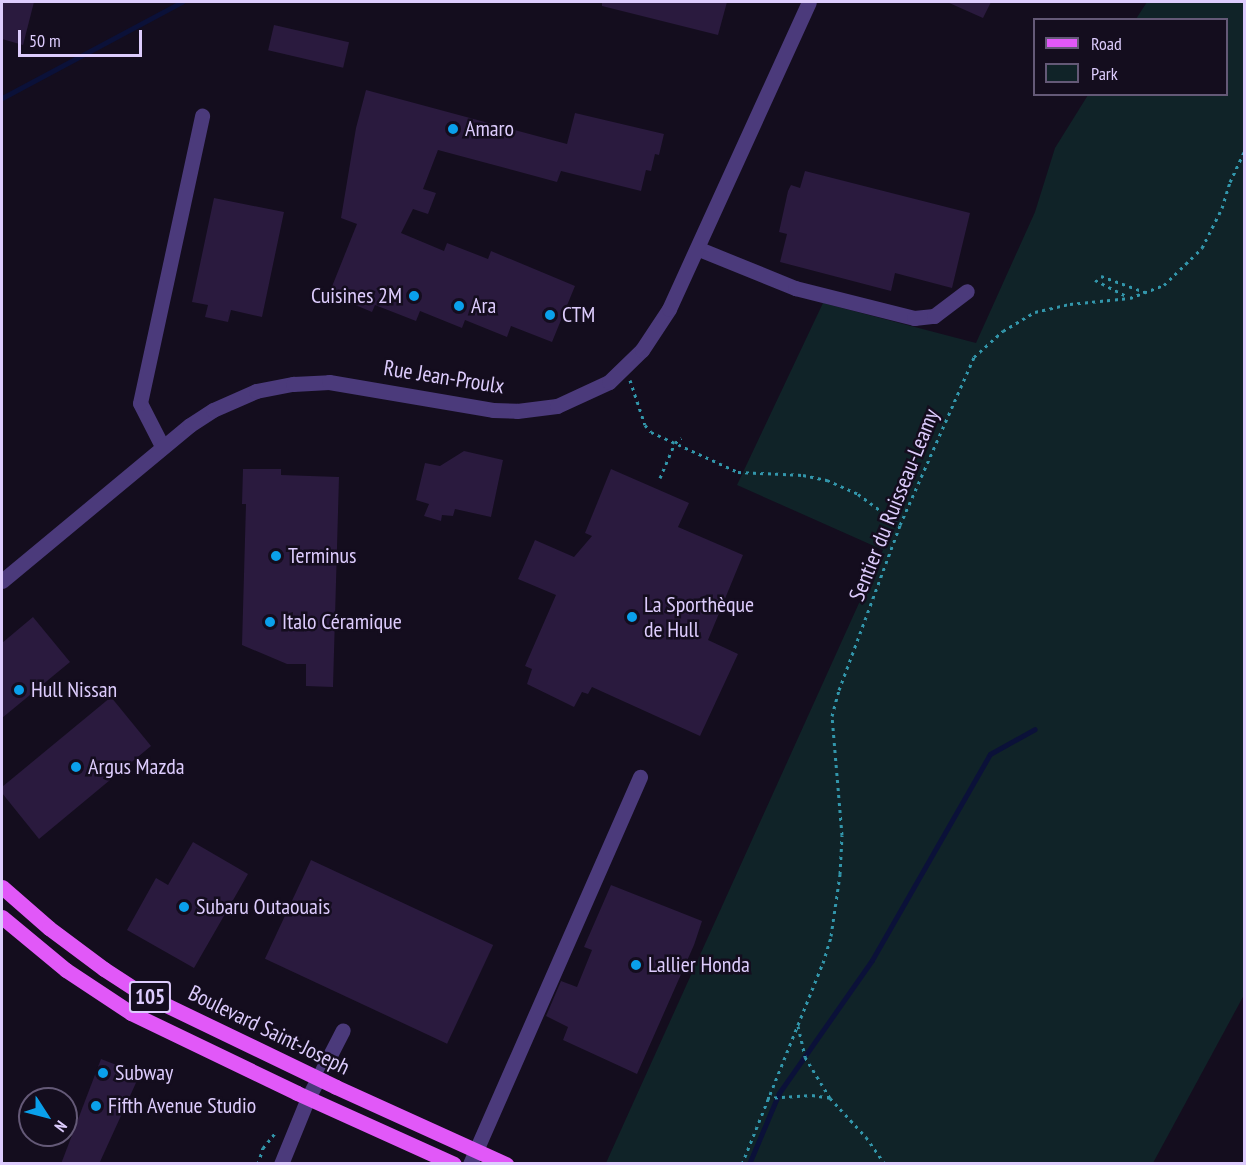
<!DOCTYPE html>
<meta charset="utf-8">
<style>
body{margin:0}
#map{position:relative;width:1246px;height:1165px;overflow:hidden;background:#140d1e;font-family:"PT Sans Narrow",sans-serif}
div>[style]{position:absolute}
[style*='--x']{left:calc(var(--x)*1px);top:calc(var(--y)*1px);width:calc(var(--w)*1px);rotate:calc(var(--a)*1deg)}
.green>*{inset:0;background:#102328}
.stream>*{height:5px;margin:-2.5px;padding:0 2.5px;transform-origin:2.5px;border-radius:2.5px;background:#0b1139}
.building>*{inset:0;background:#2a1a3e;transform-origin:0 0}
.path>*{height:3px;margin-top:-1.5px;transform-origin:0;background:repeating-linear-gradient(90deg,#3296ab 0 3px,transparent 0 7.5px)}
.minor>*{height:15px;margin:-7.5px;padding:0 7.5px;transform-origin:7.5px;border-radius:7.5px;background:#4b3a7b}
.major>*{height:15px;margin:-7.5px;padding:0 7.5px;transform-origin:7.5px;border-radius:7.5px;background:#e158f8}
.dots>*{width:16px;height:16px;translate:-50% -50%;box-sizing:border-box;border:3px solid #140d1e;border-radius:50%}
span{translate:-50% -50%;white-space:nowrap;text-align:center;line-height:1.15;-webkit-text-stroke:5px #140d1e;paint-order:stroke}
.shield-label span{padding:2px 4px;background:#140d1e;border:2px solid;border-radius:4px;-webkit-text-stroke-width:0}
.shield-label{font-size:21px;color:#ddccfd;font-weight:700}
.poi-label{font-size:22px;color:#ddccfd}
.left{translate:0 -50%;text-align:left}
.right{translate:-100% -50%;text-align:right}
.street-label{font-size:22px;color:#ddccfd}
.frame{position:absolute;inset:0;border:3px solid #ddccfd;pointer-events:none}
.legend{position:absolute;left:1033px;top:18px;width:195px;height:78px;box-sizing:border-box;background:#140d1e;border:2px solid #645977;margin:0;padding:8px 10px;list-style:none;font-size:18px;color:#ddccfd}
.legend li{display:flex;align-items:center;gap:12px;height:30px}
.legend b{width:30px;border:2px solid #645977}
.north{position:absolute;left:18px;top:1087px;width:60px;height:60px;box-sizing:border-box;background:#140d1e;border:2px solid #645977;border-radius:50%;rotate:126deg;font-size:16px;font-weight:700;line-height:24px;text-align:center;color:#ddccfd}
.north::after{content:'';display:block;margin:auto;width:21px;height:27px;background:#0aa0eb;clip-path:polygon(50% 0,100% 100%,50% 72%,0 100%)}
.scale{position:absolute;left:18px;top:30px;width:124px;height:27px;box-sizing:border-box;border:3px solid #ddccfd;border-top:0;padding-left:8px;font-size:18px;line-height:21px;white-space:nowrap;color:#ddccfd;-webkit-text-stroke:4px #140d1e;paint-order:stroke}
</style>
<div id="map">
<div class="green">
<div style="clip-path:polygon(1147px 2px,1244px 2px,1244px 995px,1153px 1163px,606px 1163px,883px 550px,737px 485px,823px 303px,976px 343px,1035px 212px,1055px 148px,1088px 95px,1226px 94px,1226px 20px,1136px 19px)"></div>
</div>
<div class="stream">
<div style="--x:2;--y:98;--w:204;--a:-28.1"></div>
<div style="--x:749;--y:1164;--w:77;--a:-67.1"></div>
<div style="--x:779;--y:1093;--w:162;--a:-55"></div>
<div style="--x:872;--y:960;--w:237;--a:-60.2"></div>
<div style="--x:990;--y:754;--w:51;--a:-29.1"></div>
</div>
<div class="building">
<div style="clip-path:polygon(2px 2px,34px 2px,23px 45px,2px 39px)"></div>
<div style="clip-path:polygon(602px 2px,727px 2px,718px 35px,602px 6px)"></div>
<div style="clip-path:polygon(947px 2px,991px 2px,983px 18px)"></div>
<div style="left:274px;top:25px;width:77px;height:26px;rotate:13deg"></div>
<div style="clip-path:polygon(366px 90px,567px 144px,575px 113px,664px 134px,659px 155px,655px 154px,651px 171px,646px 170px,641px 191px,561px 171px,557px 182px,438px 150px,423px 189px,436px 193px,428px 214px,413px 209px,401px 233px,444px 251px,447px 243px,488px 259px,491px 251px,575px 286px,552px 342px,511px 326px,507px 337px,465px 320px,462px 328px,420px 311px,416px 321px,375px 305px,372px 312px,329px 294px,357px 224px,341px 218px,356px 128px)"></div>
<div style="clip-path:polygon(805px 171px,970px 213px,952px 288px,895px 273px,891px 291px,780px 262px,787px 234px,779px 232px,788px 191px,791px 185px,800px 188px)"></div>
<div style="clip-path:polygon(214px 198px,284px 212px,262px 317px,231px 310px,228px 322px,205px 317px,208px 305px,192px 302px)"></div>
<div style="clip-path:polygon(464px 451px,503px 460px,491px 517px,455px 509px,453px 516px,442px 515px,441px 521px,424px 516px,429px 504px,416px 500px,425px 463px,440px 466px)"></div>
<div style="clip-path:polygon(243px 469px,281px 469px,281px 475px,339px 477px,333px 687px,306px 686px,306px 664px,287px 664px,242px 645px,246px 504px,242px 504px)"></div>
<div style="clip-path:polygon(611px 469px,689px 503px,678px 527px,743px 555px,708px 640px,738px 654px,700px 736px,592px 687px,588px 694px,582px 692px,574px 707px,527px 684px,532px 669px,525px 666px,556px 595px,518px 579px,535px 540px,574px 557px,592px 536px,585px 533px)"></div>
<div style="clip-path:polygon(33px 617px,70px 662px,2px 718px,2px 643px)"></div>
<div style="clip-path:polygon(111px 697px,151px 746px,39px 839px,2px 793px,2px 787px)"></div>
<div style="clip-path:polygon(193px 842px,248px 874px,194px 968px,127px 930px,156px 878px,168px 885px)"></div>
<div style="left:311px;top:860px;width:201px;height:109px;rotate:25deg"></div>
<div style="clip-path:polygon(611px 885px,702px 921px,694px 945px,637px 1074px,563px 1040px,568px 1027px,546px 1016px,561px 981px,577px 987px,592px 950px,584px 947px)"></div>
<div style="clip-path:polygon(101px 1059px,140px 1074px,99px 1164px,61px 1164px)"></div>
</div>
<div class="path">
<div style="--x:1101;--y:276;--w:47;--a:20"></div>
<div style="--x:1095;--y:280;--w:37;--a:27"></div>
<div style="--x:630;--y:380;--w:47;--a:71.6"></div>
<div style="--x:645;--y:425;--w:9;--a:49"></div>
<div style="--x:651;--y:432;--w:96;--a:24.7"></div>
<div style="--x:738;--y:472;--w:65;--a:2.6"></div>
<div style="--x:803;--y:475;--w:25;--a:12"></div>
<div style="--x:827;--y:480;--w:34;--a:24"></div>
<div style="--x:858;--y:494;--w:52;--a:36.4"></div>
<div style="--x:660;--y:478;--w:38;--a:-67"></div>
<div style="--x:675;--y:443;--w:8;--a:-40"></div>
<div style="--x:798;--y:1026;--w:32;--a:77"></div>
<div style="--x:805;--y:1057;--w:48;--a:58.6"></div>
<div style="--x:830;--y:1098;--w:53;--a:47.3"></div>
<div style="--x:866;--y:1137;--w:33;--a:55"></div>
<div style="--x:767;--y:1098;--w:45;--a:-3.8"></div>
<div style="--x:812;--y:1095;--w:18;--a:9"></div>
<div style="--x:258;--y:1164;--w:17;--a:-73"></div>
<div style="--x:263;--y:1148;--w:21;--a:-51"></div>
<div style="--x:742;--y:1164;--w:217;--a:-68.1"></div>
<div style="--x:823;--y:963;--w:28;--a:-73"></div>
<div style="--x:831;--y:936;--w:63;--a:-81.7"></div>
<div style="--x:840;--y:874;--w:39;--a:-87"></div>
<div style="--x:842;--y:835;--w:119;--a:-94.8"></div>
<div style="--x:832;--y:716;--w:27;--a:-75"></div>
<div style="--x:839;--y:690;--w:176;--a:-69.7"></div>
<div style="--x:900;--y:525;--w:184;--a:-66.2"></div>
<div style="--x:974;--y:357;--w:39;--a:-42"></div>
<div style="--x:1003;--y:331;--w:37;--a:-31"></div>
<div style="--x:1035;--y:312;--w:36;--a:-13"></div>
<div style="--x:1070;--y:304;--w:60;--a:-5.7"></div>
<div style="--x:1130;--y:298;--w:36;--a:-21"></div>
<div style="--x:1164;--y:285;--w:53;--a:-44.2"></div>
<div style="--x:1202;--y:248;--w:45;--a:-63.4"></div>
<div style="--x:1222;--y:208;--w:27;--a:-73"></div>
<div style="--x:1230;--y:182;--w:33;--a:-65"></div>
</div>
<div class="minor">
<div style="--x:699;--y:249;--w:104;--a:22.1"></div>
<div style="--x:795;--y:288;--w:123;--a:14.1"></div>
<div style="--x:914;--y:318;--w:20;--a:-6"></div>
<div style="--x:934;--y:316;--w:41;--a:-37.1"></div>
<div style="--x:162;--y:446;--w:48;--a:-117.1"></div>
<div style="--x:140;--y:403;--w:294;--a:-77.8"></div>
<div style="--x:2;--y:581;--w:244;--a:-39.7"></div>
<div style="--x:190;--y:425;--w:27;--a:-33"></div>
<div style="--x:213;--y:410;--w:47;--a:-23.8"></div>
<div style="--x:256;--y:391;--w:38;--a:-11"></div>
<div style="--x:293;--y:384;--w:36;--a:-3"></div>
<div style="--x:329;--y:382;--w:166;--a:9.7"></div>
<div style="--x:493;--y:410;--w:24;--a:2"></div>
<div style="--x:517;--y:411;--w:40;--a:-7.1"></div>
<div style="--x:557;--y:406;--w:57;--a:-24.8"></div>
<div style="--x:609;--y:382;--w:46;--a:-44.1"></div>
<div style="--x:642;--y:350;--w:49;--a:-56.6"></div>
<div style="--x:669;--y:309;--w:337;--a:-65.5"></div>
<div style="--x:281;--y:1164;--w:71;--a:-67.8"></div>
<div style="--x:308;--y:1098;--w:76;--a:-62.8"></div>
<div style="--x:470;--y:1164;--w:423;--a:-66.3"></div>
</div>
<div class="major">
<div style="--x:2;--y:887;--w:62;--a:41.1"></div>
<div style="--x:49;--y:928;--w:69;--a:36.7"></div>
<div style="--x:104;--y:969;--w:44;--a:33"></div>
<div style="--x:141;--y:993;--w:216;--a:25.7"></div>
<div style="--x:336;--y:1087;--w:187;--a:24.4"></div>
<div style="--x:2;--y:917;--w:83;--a:39.6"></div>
<div style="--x:66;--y:970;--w:78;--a:33.5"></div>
<div style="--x:131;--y:1013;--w:184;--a:25.7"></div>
<div style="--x:297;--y:1093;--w:172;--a:24.3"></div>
</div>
<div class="dots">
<div style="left:453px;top:129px;background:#0aa0eb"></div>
<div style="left:414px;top:296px;background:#0aa0eb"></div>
<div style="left:459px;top:306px;background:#0aa0eb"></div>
<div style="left:550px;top:315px;background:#0aa0eb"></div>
<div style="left:276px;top:556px;background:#0aa0eb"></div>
<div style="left:632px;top:617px;background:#0aa0eb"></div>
<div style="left:270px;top:622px;background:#0aa0eb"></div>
<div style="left:19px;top:690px;background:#0aa0eb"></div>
<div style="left:76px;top:767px;background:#0aa0eb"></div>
<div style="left:184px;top:907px;background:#0aa0eb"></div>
<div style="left:636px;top:965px;background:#0aa0eb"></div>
<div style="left:103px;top:1073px;background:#0aa0eb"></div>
<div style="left:96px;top:1106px;background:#0aa0eb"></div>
</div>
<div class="shield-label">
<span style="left:150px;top:997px">105</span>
</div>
<div class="poi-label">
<span class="left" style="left:465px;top:129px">Amaro</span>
<span class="right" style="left:402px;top:296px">Cuisines 2M</span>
<span class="left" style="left:471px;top:306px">Ara</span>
<span class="left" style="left:562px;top:315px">CTM</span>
<span class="left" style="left:288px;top:556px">Terminus</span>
<span class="left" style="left:644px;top:617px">La Sporthèque<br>de Hull</span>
<span class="left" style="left:282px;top:622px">Italo Céramique</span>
<span class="left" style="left:31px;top:690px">Hull Nissan</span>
<span class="left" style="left:88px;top:767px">Argus Mazda</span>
<span class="left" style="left:196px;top:907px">Subaru Outaouais</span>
<span class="left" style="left:648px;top:965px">Lallier Honda</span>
<span class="left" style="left:115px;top:1073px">Subway</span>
<span class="left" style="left:108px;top:1106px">Fifth Avenue Studio</span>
</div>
<div class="street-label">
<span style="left:444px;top:377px;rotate:9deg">Rue Jean-Proulx</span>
<span style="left:894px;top:505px;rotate:-68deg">Sentier du Ruisseau-Leamy</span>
<span style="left:269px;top:1030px;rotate:26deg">Boulevard Saint-Joseph</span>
</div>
<div class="frame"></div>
<ul class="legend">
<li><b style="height:8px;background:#e158f8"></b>Road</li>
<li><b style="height:16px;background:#102328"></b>Park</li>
</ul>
<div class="north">N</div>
<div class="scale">50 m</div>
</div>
